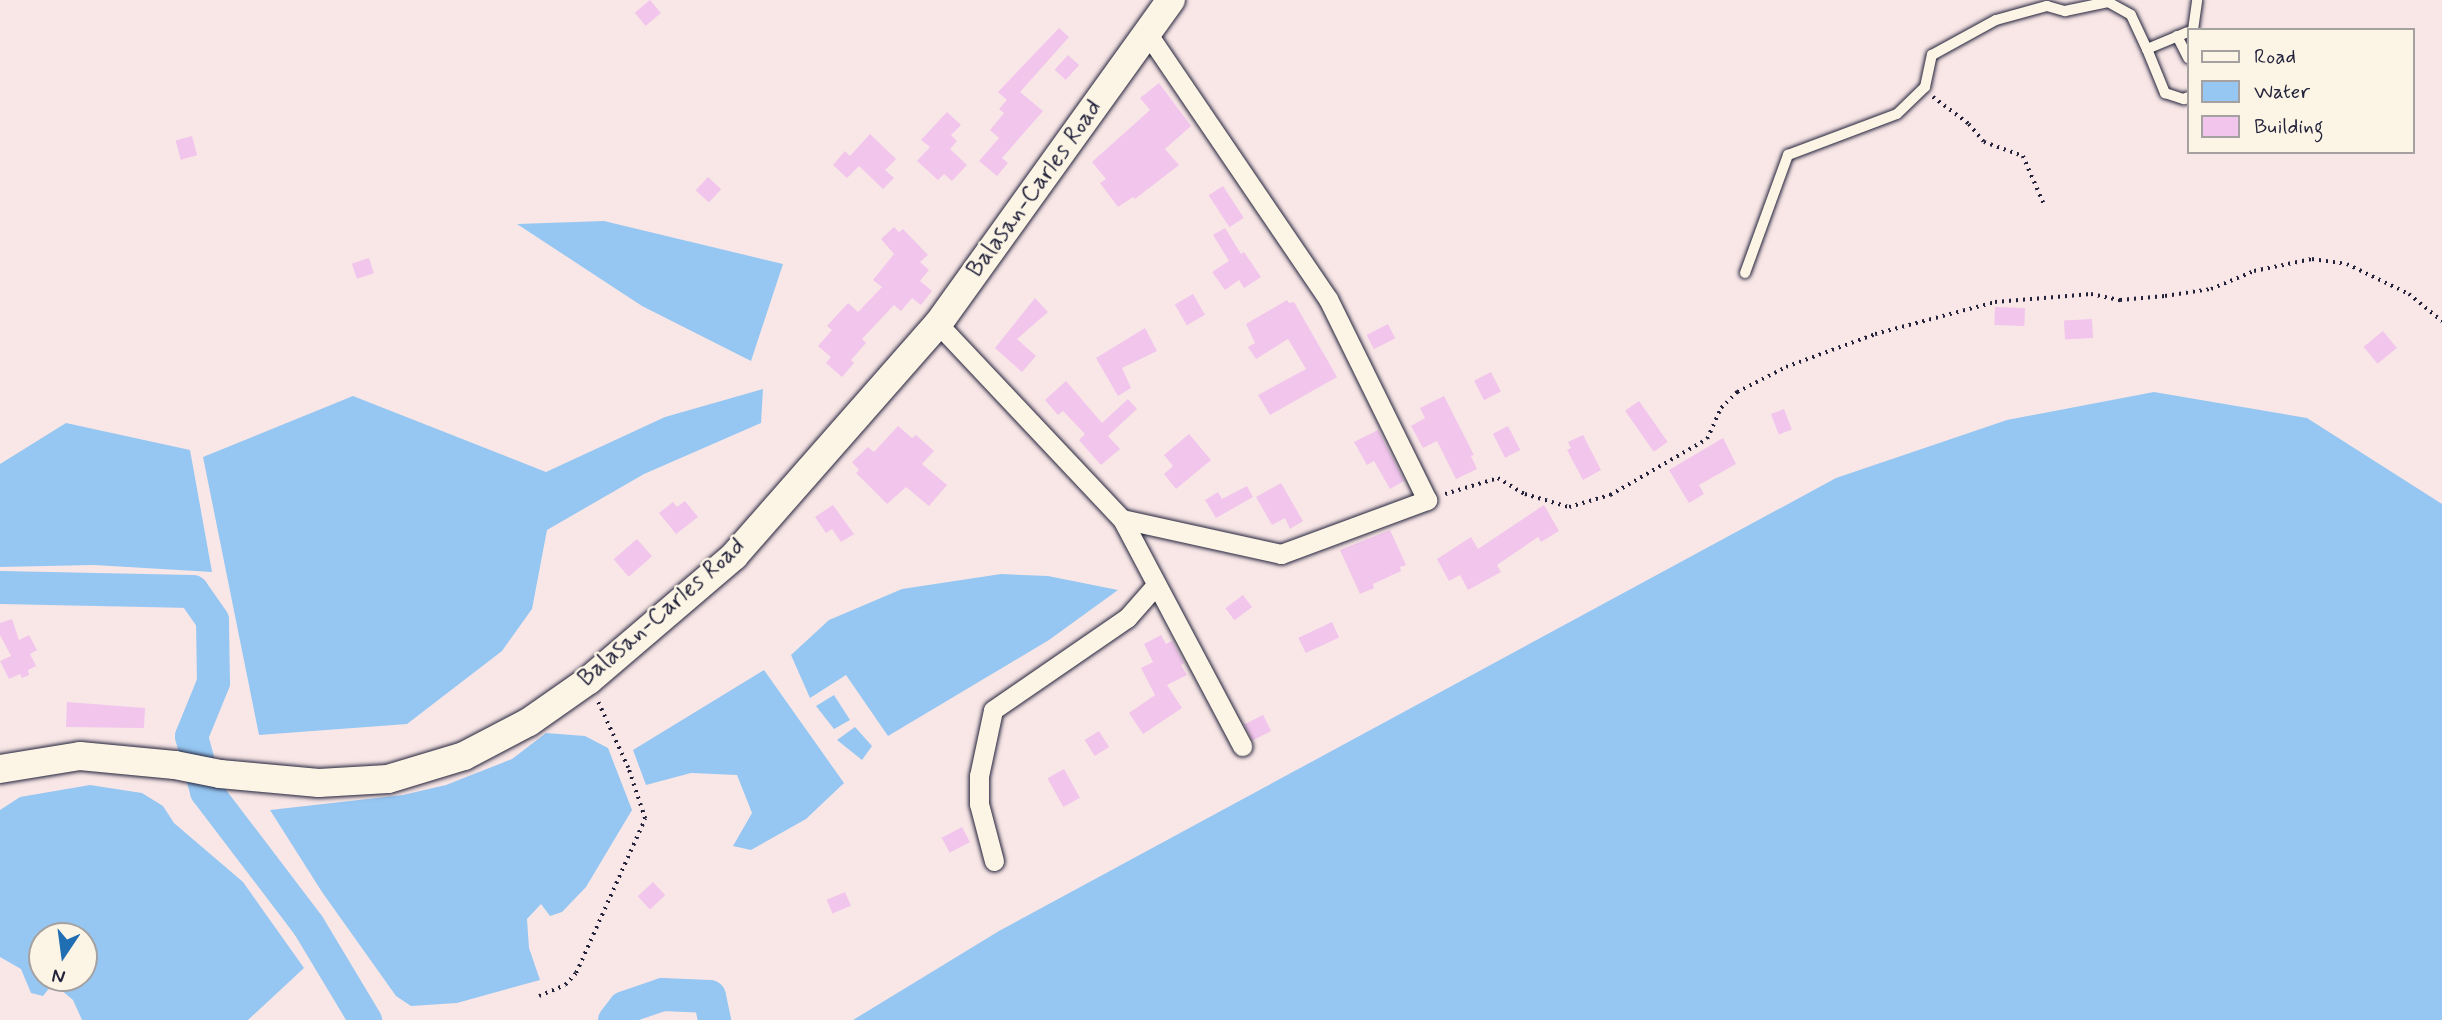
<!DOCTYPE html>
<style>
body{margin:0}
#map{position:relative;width:2442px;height:1020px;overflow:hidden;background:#f9e7e7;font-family:Mynerve,sans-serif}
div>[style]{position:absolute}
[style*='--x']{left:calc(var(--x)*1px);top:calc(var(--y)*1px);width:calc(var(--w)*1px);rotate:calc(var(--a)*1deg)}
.water>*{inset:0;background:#96c7f2}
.river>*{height:33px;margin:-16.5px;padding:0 16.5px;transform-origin:16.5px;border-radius:16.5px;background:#96c7f2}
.building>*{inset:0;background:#f1c5ec;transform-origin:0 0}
.path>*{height:3.5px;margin-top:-1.75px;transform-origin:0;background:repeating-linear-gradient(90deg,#22223b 0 2px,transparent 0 7px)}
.roads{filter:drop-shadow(0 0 2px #22223b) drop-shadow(0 0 2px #22223b)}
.lane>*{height:10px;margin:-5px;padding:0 5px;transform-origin:5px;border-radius:5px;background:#fcf5e5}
.street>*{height:19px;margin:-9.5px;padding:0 9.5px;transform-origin:9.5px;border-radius:9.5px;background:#fcf5e5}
.secondary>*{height:28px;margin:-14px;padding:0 14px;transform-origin:14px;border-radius:14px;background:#fcf5e5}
span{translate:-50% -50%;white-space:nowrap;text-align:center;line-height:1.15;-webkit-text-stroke:5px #fcf5e5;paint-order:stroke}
.street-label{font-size:24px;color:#22223b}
.legend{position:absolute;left:2187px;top:28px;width:228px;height:126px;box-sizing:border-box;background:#fcf5e5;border:2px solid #a5a1a1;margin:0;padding:9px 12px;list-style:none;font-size:21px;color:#22223b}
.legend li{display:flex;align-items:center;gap:14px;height:35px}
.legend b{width:35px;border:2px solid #a5a1a1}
.north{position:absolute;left:28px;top:922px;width:70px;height:70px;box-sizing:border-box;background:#fcf5e5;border:2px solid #a5a1a1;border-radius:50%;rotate:193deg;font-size:19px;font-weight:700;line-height:28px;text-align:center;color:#22223b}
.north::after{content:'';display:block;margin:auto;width:24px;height:32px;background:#1f6fb2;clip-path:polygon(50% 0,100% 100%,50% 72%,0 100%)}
</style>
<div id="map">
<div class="water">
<div style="clip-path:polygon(604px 221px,783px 264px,751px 361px,642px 306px,517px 224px)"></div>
<div style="clip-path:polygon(763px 389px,761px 423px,644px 474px,547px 530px,532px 609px,502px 651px,407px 724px,259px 735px,203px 457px,353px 396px,546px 472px,665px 417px)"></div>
<div style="clip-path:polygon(2154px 392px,2307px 418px,2442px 504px,2442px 1020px,853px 1020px,999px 931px,1836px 478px,2007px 420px)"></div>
<div style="clip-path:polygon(66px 423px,190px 450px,212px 572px,94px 565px,0 567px,0 464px)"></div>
<div style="clip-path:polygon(1001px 574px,1048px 576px,1118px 590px,1049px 640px,888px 736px,846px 675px,810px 698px,791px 655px,829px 620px,902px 589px)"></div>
<div style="clip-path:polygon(764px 670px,844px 783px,806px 819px,751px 850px,733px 846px,752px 813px,737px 775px,691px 773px,646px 785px,633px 750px)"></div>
<div style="clip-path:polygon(834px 695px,850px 720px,834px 729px,816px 706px)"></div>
<div style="clip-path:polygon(855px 727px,872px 746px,862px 760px,837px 740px)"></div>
<div style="clip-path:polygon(546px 733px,585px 736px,608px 748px,632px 810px,586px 887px,562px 912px,550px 916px,541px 904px,527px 919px,529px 948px,540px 980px,457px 1003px,411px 1006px,396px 996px,322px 892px,270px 810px,403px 795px,446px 785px,512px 759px)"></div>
<div style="clip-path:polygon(evenodd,90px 785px,142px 793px,163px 806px,174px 823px,243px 882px,304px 968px,248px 1020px,82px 1020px,73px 1000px,60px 989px,51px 986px,43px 996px,31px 993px,21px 969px,0 957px,0 810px,20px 797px,90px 785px,42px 936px,84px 936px,84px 978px,42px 978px,42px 936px)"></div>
</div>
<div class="river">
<div style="--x:0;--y:587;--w:192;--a:1.2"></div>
<div style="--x:192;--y:591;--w:35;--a:55"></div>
<div style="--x:212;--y:620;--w:62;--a:89.1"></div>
<div style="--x:213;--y:682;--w:58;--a:112.2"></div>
<div style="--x:191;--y:736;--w:57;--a:74.7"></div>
<div style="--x:206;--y:791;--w:168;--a:52.7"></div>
<div style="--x:308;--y:925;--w:111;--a:59"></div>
<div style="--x:614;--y:1020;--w:16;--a:-52"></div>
<div style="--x:624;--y:1007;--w:40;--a:-18.9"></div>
<div style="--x:662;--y:994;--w:47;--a:2.4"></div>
<div style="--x:709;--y:996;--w:25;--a:78"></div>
</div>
<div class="building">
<div style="left:650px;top:0;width:17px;height:20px;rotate:50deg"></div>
<div style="clip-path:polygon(1059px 28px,1069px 37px,1020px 92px,1043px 111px,1002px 158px,1008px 163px,997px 176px,979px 161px,999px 138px,990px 130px,1004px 113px,999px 109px,1007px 100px,998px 92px)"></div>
<div style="left:1068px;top:55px;width:15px;height:20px;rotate:42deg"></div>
<div style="clip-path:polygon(1159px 83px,1191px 126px,1165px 149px,1179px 165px,1135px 199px,1133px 197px,1118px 207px,1100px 183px,1106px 179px,1092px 162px,1150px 110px,1140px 98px)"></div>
<div style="clip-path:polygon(947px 112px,961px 125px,951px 135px,957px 141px,950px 149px,967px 165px,952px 181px,944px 174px,938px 180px,917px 161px,930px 147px,921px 140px)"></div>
<div style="clip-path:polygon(870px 134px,896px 159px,885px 170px,894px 178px,883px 189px,859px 166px,847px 178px,833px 165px,845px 151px,850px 156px)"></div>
<div style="left:192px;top:136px;width:20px;height:17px;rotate:75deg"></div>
<div style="left:708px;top:177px;width:18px;height:18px;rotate:43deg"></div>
<div style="left:1223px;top:186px;width:38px;height:17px;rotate:57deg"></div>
<div style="clip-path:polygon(894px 227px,899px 232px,903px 229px,928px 255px,920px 262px,929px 270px,920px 281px,932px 291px,921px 305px,912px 298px,901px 311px,894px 305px,862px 339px,866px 343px,851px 360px,854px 363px,842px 377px,826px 363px,831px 357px,818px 346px,832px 330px,827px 326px,848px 303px,858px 312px,882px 287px,873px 280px,894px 254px,881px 239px)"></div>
<div style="clip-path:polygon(1225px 228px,1241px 254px,1244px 252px,1261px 277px,1244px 288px,1239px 280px,1225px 290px,1212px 272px,1229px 261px,1213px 235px)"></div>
<div style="left:369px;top:258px;width:16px;height:18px;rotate:72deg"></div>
<div style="left:1193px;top:294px;width:24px;height:21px;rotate:60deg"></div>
<div style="clip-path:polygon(1035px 298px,1048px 312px,1017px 339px,1036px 356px,1022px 372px,995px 348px)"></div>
<div style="clip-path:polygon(1287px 300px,1289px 303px,1294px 302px,1337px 377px,1270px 415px,1258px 395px,1306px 369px,1288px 339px,1256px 359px,1248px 347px,1255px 343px,1246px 324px)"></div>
<div style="left:1995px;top:307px;width:30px;height:18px;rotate:2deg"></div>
<div style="left:2092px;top:319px;width:19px;height:28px;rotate:87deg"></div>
<div style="left:1388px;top:324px;width:16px;height:24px;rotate:63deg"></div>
<div style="clip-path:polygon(1145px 328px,1157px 351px,1122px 368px,1131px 388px,1118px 396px,1096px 358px)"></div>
<div style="left:2383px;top:331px;width:22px;height:25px;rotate:51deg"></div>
<div style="left:1491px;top:372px;width:22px;height:19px;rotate:63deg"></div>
<div style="clip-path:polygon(1066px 381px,1102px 423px,1128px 399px,1137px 409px,1108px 436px,1120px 449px,1101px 465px,1079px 440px,1085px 434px,1063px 411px,1058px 415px,1045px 400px)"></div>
<div style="clip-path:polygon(1444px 396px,1474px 455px,1471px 456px,1477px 469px,1456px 479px,1437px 441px,1423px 448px,1411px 426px,1425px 418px,1420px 408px)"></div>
<div style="left:1639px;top:401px;width:50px;height:17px;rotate:55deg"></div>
<div style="left:1784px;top:409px;width:22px;height:14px;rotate:69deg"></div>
<div style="clip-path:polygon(898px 426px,912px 438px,916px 435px,934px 451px,922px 464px,947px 485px,929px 506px,906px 487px,887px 504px,856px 473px,859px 470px,852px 462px,868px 447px,874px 452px)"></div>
<div style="left:1508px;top:426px;width:27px;height:17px;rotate:63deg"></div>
<div style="clip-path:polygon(1378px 430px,1404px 481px,1390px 489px,1374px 461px,1367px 465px,1354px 442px)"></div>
<div style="clip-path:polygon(1189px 434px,1211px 460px,1176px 489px,1164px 474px,1173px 466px,1164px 455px)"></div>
<div style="clip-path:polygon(1583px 435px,1601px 470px,1583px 480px,1567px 450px,1571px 448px,1568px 442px)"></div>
<div style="clip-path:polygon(1723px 438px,1736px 464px,1699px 485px,1704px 494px,1689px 503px,1669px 470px)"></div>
<div style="clip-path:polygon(1281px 483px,1303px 521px,1290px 529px,1285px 518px,1272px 525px,1256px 497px)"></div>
<div style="clip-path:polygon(1247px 486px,1253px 497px,1216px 518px,1205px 500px,1218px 492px,1222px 499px)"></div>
<div style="clip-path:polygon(685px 501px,698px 517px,676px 534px,659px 513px,673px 502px,677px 507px)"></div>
<div style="clip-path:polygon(833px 505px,854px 534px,841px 542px,832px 529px,826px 533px,815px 517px)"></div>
<div style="clip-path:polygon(1544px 505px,1559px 531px,1541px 542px,1538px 537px,1497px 565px,1501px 572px,1468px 590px,1460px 575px,1449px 581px,1437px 559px,1471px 537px,1478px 549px)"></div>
<div style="clip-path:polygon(1390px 530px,1406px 565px,1400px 567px,1401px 571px,1373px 584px,1374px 588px,1360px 594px,1340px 550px)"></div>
<div style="left:637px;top:539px;width:23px;height:31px;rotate:49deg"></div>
<div style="left:1243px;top:595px;width:15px;height:22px;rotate:53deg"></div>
<div style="clip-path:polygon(12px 619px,19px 640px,29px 635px,37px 650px,30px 654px,36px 666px,28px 670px,29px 675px,22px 678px,20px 674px,9px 679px,0 661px,11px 656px,0 635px,0 623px)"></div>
<div style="left:1332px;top:622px;width:17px;height:37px;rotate:65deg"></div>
<div style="clip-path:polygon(1161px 635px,1166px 644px,1172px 641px,1184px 663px,1181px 665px,1187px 675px,1167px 685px,1182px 708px,1143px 734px,1129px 713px,1155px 695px,1141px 668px,1153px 662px,1144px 644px)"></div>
<div style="clip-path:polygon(67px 702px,145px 708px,144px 728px,66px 727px)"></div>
<div style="left:1263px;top:715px;width:18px;height:21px;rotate:63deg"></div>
<div style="left:1099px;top:731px;width:19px;height:17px;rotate:58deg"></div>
<div style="left:1064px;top:769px;width:33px;height:19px;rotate:61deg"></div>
<div style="left:962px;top:827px;width:17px;height:23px;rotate:62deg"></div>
<div style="left:653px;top:882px;width:18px;height:21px;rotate:47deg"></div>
<div style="left:845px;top:892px;width:15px;height:20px;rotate:67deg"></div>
</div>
<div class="path">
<div style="--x:1933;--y:97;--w:45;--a:36.9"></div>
<div style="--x:1969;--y:124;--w:23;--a:50"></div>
<div style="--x:1984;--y:142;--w:41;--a:19.7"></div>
<div style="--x:2023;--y:156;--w:52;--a:66.4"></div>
<div style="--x:1445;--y:494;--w:55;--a:-16.8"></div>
<div style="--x:1498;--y:478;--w:31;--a:31"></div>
<div style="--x:1525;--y:494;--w:46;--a:16.5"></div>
<div style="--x:1569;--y:507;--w:43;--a:-16.3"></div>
<div style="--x:1610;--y:495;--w:112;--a:-30"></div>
<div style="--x:1707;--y:439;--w:34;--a:-66"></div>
<div style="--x:1721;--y:408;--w:23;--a:-45"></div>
<div style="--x:1737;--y:392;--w:55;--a:-27"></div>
<div style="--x:1786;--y:367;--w:95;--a:-20.3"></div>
<div style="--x:1875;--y:334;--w:124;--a:-14.9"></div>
<div style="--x:1995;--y:302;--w:96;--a:-4.8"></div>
<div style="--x:2091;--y:294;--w:30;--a:12"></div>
<div style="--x:2120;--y:300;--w:45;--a:-5.1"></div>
<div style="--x:2165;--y:296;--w:47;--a:-8.7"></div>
<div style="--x:2211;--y:289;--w:47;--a:-22.7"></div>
<div style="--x:2254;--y:271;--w:59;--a:-11.7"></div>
<div style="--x:2312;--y:259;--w:35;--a:8"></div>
<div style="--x:2347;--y:264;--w:69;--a:25.8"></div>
<div style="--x:2409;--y:294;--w:43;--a:39.3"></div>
<div style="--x:539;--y:996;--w:28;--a:-23"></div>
<div style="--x:565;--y:985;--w:16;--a:-47"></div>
<div style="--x:576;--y:973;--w:169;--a:-65.9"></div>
<div style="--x:645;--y:819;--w:54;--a:-108.4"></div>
<div style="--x:628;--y:768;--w:75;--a:-114.5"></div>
</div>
<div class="roads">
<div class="lane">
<div style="--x:2193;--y:30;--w:30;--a:-82"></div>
<div style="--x:2177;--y:36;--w:25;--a:63"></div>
<div style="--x:2147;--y:49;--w:48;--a:67.8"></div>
<div style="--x:2165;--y:93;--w:20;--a:18"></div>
<div style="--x:2184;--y:99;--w:4;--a:-27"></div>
<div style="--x:1745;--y:273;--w:126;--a:-70"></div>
<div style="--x:1788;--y:155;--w:116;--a:-20.6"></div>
<div style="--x:1897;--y:114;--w:39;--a:-44"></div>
<div style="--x:1925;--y:87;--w:33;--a:-78"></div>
<div style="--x:1932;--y:55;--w:73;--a:-28.7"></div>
<div style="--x:1996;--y:20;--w:53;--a:-15.4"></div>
<div style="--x:2047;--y:6;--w:19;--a:16"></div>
<div style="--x:2065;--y:11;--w:44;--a:-11.8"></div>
<div style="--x:2108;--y:2;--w:26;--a:29"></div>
<div style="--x:2131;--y:15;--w:38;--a:65"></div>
<div style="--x:2147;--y:49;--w:44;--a:-22.5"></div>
</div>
<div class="street">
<div style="--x:938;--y:324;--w:268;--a:46.7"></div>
<div style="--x:1122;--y:519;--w:163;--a:12.4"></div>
<div style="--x:1281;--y:554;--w:156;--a:-20.3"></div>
<div style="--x:1427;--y:500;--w:224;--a:-116.2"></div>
<div style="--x:1328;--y:299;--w:322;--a:-124.2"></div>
<div style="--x:1122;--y:519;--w:257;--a:62.1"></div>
<div style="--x:994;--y:861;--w:59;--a:-104.7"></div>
<div style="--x:979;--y:804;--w:28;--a:-90"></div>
<div style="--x:979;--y:776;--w:67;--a:-78"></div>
<div style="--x:993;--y:710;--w:163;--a:-34.5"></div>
<div style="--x:1127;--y:618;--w:44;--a:-48.7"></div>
</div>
<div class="secondary">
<div style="--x:0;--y:769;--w:81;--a:-9.2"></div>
<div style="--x:80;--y:756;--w:95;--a:5.4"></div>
<div style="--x:175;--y:765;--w:46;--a:11.3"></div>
<div style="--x:220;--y:774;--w:99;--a:5.2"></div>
<div style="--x:319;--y:783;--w:69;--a:-3.3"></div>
<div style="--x:388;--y:779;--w:79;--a:-16.8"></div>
<div style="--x:464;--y:756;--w:73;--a:-27.6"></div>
<div style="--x:529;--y:722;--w:73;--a:-35"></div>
<div style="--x:589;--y:680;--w:191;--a:-40.5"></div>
<div style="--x:734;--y:556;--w:309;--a:-48.7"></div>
<div style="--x:938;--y:324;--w:399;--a:-54.3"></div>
</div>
</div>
<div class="street-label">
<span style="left:1035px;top:189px;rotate:-54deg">Balasan-Carles Road</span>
<span style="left:662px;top:613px;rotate:-41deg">Balasan-Carles Road</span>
</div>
<ul class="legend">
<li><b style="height:9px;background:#fcf5e5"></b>Road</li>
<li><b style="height:19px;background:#96c7f2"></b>Water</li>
<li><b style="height:19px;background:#f1c5ec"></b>Building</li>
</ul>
<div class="north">N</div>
</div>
